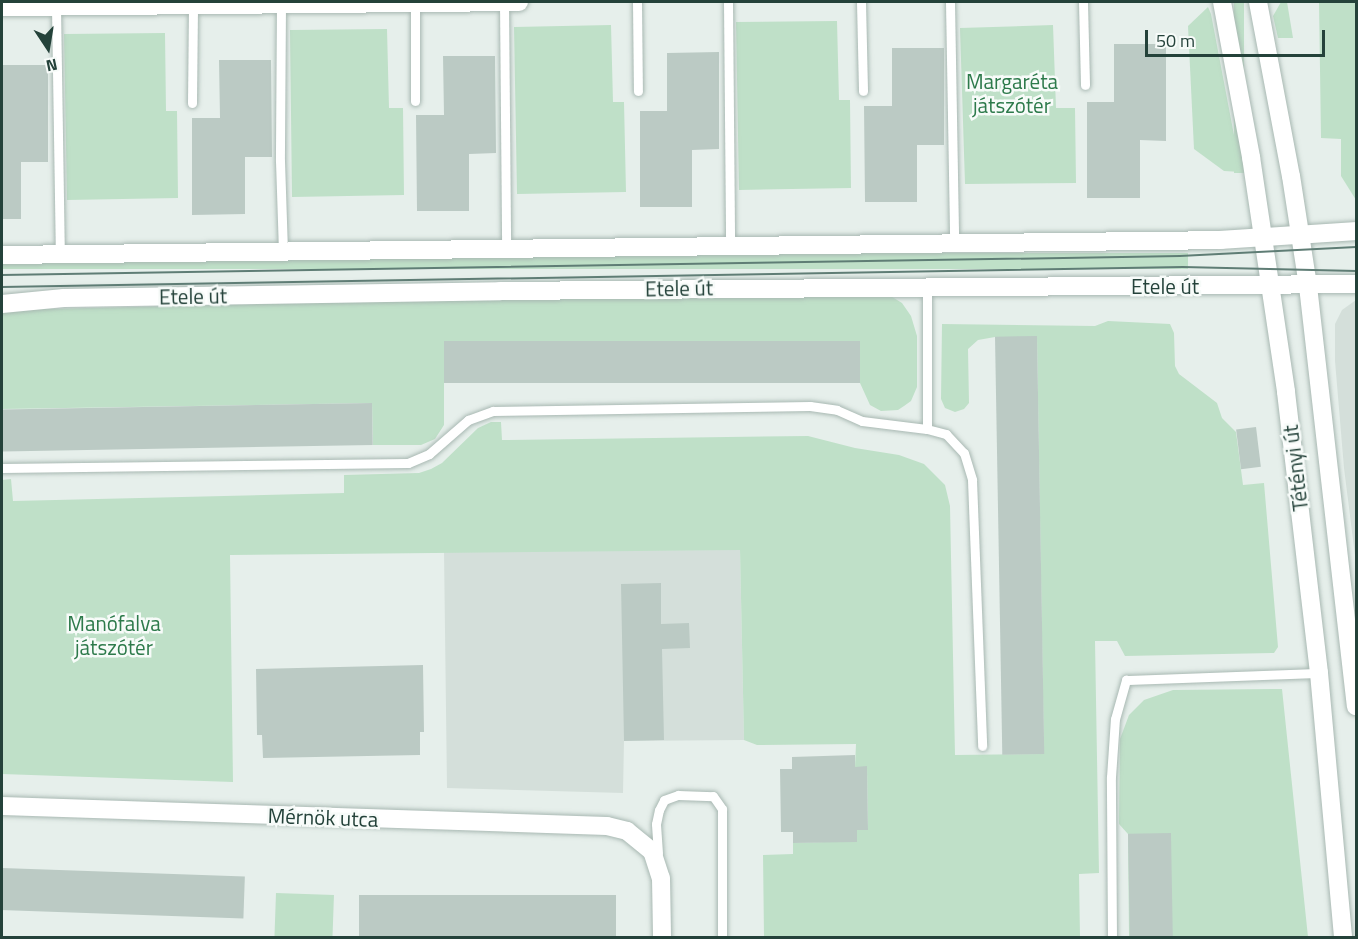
<!DOCTYPE html>
<meta charset="utf-8">
<style>
body{margin:0}
#map{position:relative;width:1358px;height:939px;overflow:hidden;background:#e6efeb;font-family:"Titillium Web",sans-serif}
div>[style]{position:absolute}
[style*='--x']{left:calc(var(--x)*1px);top:calc(var(--y)*1px);width:calc(var(--w)*1px);rotate:calc(var(--a)*1deg)}
.built>*{inset:0;background:#d4dfda}
.green>*{inset:0;background:#bfe0c8;transform-origin:0 0}
.building>*{inset:0;background:#bbcac4;transform-origin:0 0}
.roads{filter:drop-shadow(0 0 2px #a8b8b2) drop-shadow(0 0 2px #a8b8b2)}
.lane>*{height:9px;margin:-4.5px;padding:0 4.5px;transform-origin:4.5px;border-radius:4.5px;background:#fff}
.street>*{height:18px;margin:-9px;padding:0 9px;transform-origin:9px;border-radius:9px;background:#fff}
.secondary>*{height:18px;margin:-9px;padding:0 9px;transform-origin:9px;border-radius:9px;background:#fff}
.tram>*{height:1.5px;margin:-0.75px;padding:0 0.75px;transform-origin:0.75px;border-radius:0.75px;background:#5f7d75}
span{translate:-50% -50%;white-space:nowrap;text-align:center;line-height:1.15;-webkit-text-stroke:5px #f7fbf9;paint-order:stroke}
.park-label{font-size:21px;color:#2d7a4b}
.street-label{font-size:21px;color:#24423a}
.frame{position:absolute;inset:0;border:3px solid #24423a;pointer-events:none}
.north{position:absolute;left:18px;top:18px;width:60px;height:60px;-webkit-text-stroke:4px #f7fbf9;paint-order:stroke;rotate:168deg;font-size:16px;font-weight:700;line-height:24px;text-align:center;color:#24423a}
.north::after{content:'';display:block;margin:auto;width:21px;height:27px;background:#24423a;clip-path:polygon(50% 0,100% 100%,50% 72%,0 100%)}
.scale{position:absolute;left:1145px;top:30px;width:180px;height:27px;box-sizing:border-box;border:3px solid #24423a;border-top:0;padding-left:8px;font-size:18px;line-height:21px;white-space:nowrap;color:#24423a;-webkit-text-stroke:4px #f7fbf9;paint-order:stroke}
</style>
<div id="map">
<div class="built">
<div style="clip-path:polygon(1356px 300px,1356px 563px,1344px 468px,1335px 361px,1335px 324px,1342px 310px)"></div>
<div style="clip-path:polygon(740px 550px,744px 740px,624px 741px,623px 793px,447px 788px,444px 551px)"></div>
</div>
<div class="green">
<div style="left:1234px;top:2px;width:10px;height:171px"></div>
<div style="clip-path:polygon(1281px 2px,1287px 2px,1293px 38px,1278px 38px,1273px 16px)"></div>
<div style="clip-path:polygon(1319px 2px,1356px 2px,1356px 200px,1341px 176px,1341px 139px,1321px 138px)"></div>
<div style="clip-path:polygon(1208px 7px,1211px 14px,1241px 172px,1224px 171px,1194px 149px,1188px 26px)"></div>
<div style="clip-path:polygon(837px 21px,839px 100px,850px 100px,851px 188px,739px 190px,736px 22px)"></div>
<div style="clip-path:polygon(611px 25px,613px 102px,624px 102px,626px 192px,517px 194px,514px 27px)"></div>
<div style="clip-path:polygon(1053px 25px,1056px 108px,1075px 108px,1076px 183px,965px 184px,960px 28px)"></div>
<div style="clip-path:polygon(387px 29px,389px 108px,403px 108px,404px 195px,292px 197px,290px 30px)"></div>
<div style="clip-path:polygon(165px 33px,166px 111px,177px 111px,178px 198px,67px 200px,64px 34px)"></div>
<div style="left:1188px;top:253px;width:16px;height:1186px;rotate:90deg"></div>
<div style="clip-path:polygon(826px 291px,889px 295px,902px 303px,911px 316px,917px 336px,917px 387px,911px 401px,904px 406px,898px 410px,881px 411px,870px 405px,860px 383px,860px 342px,444px 347px,444px 425px,435px 439px,421px 445px,373px 445px,372px 403px,2px 409px,2px 310px)"></div>
<div style="clip-path:polygon(1108px 321px,1170px 324px,1174px 333px,1175px 366px,1179px 374px,1217px 403px,1222px 418px,1236px 432px,1243px 485px,1264px 483px,1278px 647px,1274px 653px,1125px 656px,1117px 641px,1095px 641px,1099px 873px,1079px 874px,1080px 937px,764px 937px,763px 855px,793px 854px,793px 843px,857px 841px,857px 830px,868px 829px,867px 767px,855px 767px,856px 744px,757px 745px,744px 740px,740px 550px,230px 555px,233px 782px,2px 774px,2px 480px,11px 479px,13px 501px,344px 493px,344px 475px,419px 473px,431px 469px,442px 463px,478px 428px,491px 422px,501px 422px,502px 440px,808px 436px,855px 448px,899px 455px,924px 464px,945px 485px,950px 506px,955px 755px,1044px 754px,1037px 337px,995px 337px,978px 340px,968px 349px,969px 403px,964px 409px,955px 412px,945px 408px,941px 399px,942px 324px,1095px 326px)"></div>
<div style="clip-path:polygon(1282px 689px,1308px 937px,1129px 937px,1128px 834px,1119px 824px,1120px 739px,1129px 715px,1144px 700px,1173px 690px)"></div>
<div style="left:276px;top:893px;width:58px;height:44px;rotate:2deg"></div>
</div>
<div class="building">
<div style="clip-path:polygon(1114px 44px,1166px 44px,1166px 141px,1140px 140px,1140px 198px,1087px 198px,1087px 102px,1114px 102px)"></div>
<div style="clip-path:polygon(892px 48px,944px 48px,944px 145px,917px 145px,917px 202px,865px 202px,864px 106px,892px 106px)"></div>
<div style="clip-path:polygon(719px 52px,719px 149px,692px 150px,692px 207px,640px 207px,640px 111px,667px 111px,667px 53px)"></div>
<div style="clip-path:polygon(443px 56px,495px 56px,496px 153px,469px 154px,469px 211px,417px 211px,416px 115px,444px 115px)"></div>
<div style="clip-path:polygon(219px 60px,271px 60px,272px 157px,245px 157px,245px 214px,192px 215px,192px 118px,220px 118px)"></div>
<div style="clip-path:polygon(2px 65px,48px 65px,48px 162px,21px 162px,21px 219px,2px 219px)"></div>
<div style="left:1037px;top:336px;width:418px;height:42px;rotate:89deg"></div>
<div style="left:860px;top:341px;width:42px;height:416px;rotate:90deg"></div>
<div style="left:372px;top:403px;width:42px;height:370px;rotate:89deg"></div>
<div style="left:1256px;top:427px;width:40px;height:20px;rotate:83deg"></div>
<div style="clip-path:polygon(661px 583px,661px 624px,689px 623px,690px 648px,662px 649px,664px 740px,624px 741px,621px 584px)"></div>
<div style="clip-path:polygon(423px 665px,424px 732px,420px 732px,420px 755px,263px 758px,262px 735px,257px 735px,256px 669px)"></div>
<div style="clip-path:polygon(855px 755px,855px 767px,867px 766px,868px 830px,857px 830px,857px 842px,793px 843px,793px 832px,781px 832px,780px 769px,792px 769px,792px 757px)"></div>
<div style="left:1171px;top:833px;width:105px;height:43px;rotate:89deg"></div>
<div style="left:2px;top:868px;width:243px;height:42px;rotate:2deg"></div>
<div style="left:359px;top:895px;width:257px;height:43px"></div>
</div>
<div class="roads">
<div class="lane">
<div style="--x:504;--y:2;--w:247;--a:89.5"></div>
<div style="--x:637;--y:2;--w:89;--a:89.4"></div>
<div style="--x:728;--y:2;--w:244;--a:89.5"></div>
<div style="--x:861;--y:2;--w:89;--a:88.7"></div>
<div style="--x:950;--y:2;--w:241;--a:89"></div>
<div style="--x:1083;--y:2;--w:83;--a:88.6"></div>
<div style="--x:415;--y:3;--w:98;--a:90"></div>
<div style="--x:281;--y:5;--w:156;--a:90.4"></div>
<div style="--x:280;--y:161;--w:92;--a:88.1"></div>
<div style="--x:56;--y:7;--w:248;--a:89.1"></div>
<div style="--x:192;--y:103;--w:98;--a:-89.4"></div>
<div style="--x:927;--y:285;--w:144;--a:90"></div>
<div style="--x:927;--y:429;--w:20;--a:15"></div>
<div style="--x:946;--y:434;--w:26;--a:47"></div>
<div style="--x:964;--y:453;--w:28;--a:73"></div>
<div style="--x:972;--y:480;--w:266;--a:87.8"></div>
<div style="--x:2;--y:468;--w:406;--a:-0.7"></div>
<div style="--x:408;--y:463;--w:23;--a:-23"></div>
<div style="--x:429;--y:454;--w:52;--a:-41.1"></div>
<div style="--x:468;--y:420;--w:27;--a:-20"></div>
<div style="--x:493;--y:411;--w:317;--a:-0.9"></div>
<div style="--x:810;--y:406;--w:27;--a:8"></div>
<div style="--x:837;--y:410;--w:27;--a:24"></div>
<div style="--x:862;--y:421;--w:65;--a:7"></div>
<div style="--x:658;--y:853;--w:29;--a:-94"></div>
<div style="--x:656;--y:824;--w:14;--a:-78"></div>
<div style="--x:659;--y:810;--w:11;--a:-63"></div>
<div style="--x:664;--y:800;--w:15;--a:-20"></div>
<div style="--x:678;--y:795;--w:35;--a:2"></div>
<div style="--x:713;--y:796;--w:16;--a:55"></div>
<div style="--x:722;--y:809;--w:129;--a:90"></div>
<div style="--x:1112;--y:938;--w:161;--a:-90.4"></div>
<div style="--x:1111;--y:777;--w:58;--a:-86.1"></div>
<div style="--x:1115;--y:719;--w:41;--a:-74.2"></div>
<div style="--x:1126;--y:680;--w:193;--a:-2.1"></div>
</div>
<div class="street">
<div style="--x:2;--y:7;--w:517;--a:-0.55"></div>
<div style="--x:2;--y:806;--w:605;--a:1.89"></div>
<div style="--x:607;--y:826;--w:21;--a:14"></div>
<div style="--x:627;--y:831;--w:32;--a:39"></div>
<div style="--x:652;--y:851;--w:28;--a:72"></div>
<div style="--x:661;--y:878;--w:60;--a:89"></div>
</div>
<div class="secondary">
<div style="--x:1222;--y:2;--w:158;--a:79.4"></div>
<div style="--x:1251;--y:157;--w:238;--a:81.5"></div>
<div style="--x:1286;--y:392;--w:283;--a:83.3"></div>
<div style="--x:1319;--y:673;--w:266;--a:84.8"></div>
<div style="--x:1258;--y:2;--w:177;--a:79.3"></div>
<div style="--x:1291;--y:176;--w:111;--a:81.2"></div>
<div style="--x:1308;--y:286;--w:423;--a:83.5"></div>
<div style="--x:2;--y:255;--w:1219;--a:-0.7"></div>
<div style="--x:1221;--y:240;--w:135;--a:-3.8"></div>
<div style="--x:2;--y:304;--w:62;--a:-5.5"></div>
<div style="--x:64;--y:298;--w:436;--a:-0.9"></div>
<div style="--x:500;--y:291;--w:856;--a:-0.47"></div>
</div>
</div>
<div class="tram">
<div style="--x:2;--y:275;--w:1178;--a:-0.92"></div>
<div style="--x:1180;--y:256;--w:176;--a:-2.9"></div>
<div style="--x:2;--y:287;--w:1181;--a:-0.97"></div>
<div style="--x:1183;--y:267;--w:173;--a:1.3"></div>
</div>
<div class="park-label">
<span style="left:1012px;top:93px">Margaréta<br>játszótér</span>
<span style="left:114px;top:635px">Manófalva<br>játszótér</span>
</div>
<div class="street-label">
<span style="left:1165px;top:286px">Etele út</span>
<span style="left:679px;top:288px;rotate:-1deg">Etele út</span>
<span style="left:193px;top:296px;rotate:-1deg">Etele út</span>
<span style="left:1295px;top:468px;rotate:-97deg">Tétényi út</span>
<span style="left:323px;top:817px;rotate:2deg">Mérnök utca</span>
</div>
<div class="frame"></div>
<div class="north">N</div>
<div class="scale">50 m</div>
</div>
